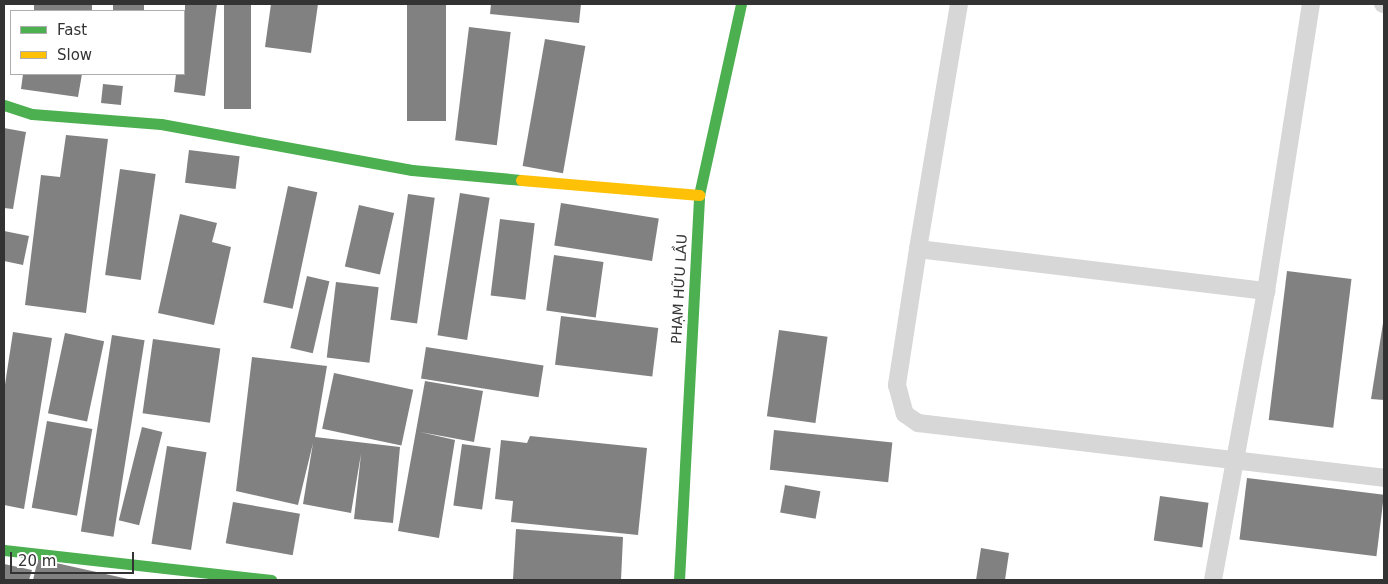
<!DOCTYPE html>
<meta charset="utf-8">
<style>
body{margin:0}
#map{position:relative;width:1388px;height:584px;overflow:hidden;background:#fff;font-family:"DejaVu Sans",sans-serif}
div>[style]{position:absolute}
[style*='--x']{left:calc(var(--x)*1px);top:calc(var(--y)*1px);width:calc(var(--w)*1px);rotate:calc(var(--a)*1deg)}
.building>*{inset:0;background:#818181;transform-origin:0 0}
.lane>*{height:18px;margin:-9px;padding:0 9px;transform-origin:9px;border-radius:9px;background:#d7d7d7}
.fast>*{height:11px;margin:-5.5px;padding:0 5.5px;transform-origin:5.5px;border-radius:5.5px;background:#4caf50}
.slow>*{height:11px;margin:-5.5px;padding:0 5.5px;transform-origin:5.5px;border-radius:5.5px;background:#ffc107}
span{translate:-50% -50%;white-space:nowrap;text-align:center;line-height:1.15;-webkit-text-stroke:5px #fff;paint-order:stroke}
.street-label{font-size:14px;color:#333}
.frame{position:absolute;inset:0;border:5px solid #333;pointer-events:none}
.legend{position:absolute;left:10px;top:10px;width:175px;height:65px;box-sizing:border-box;background:#fff;border:1px solid #adadad;margin:0;padding:6px 9px;list-style:none;font-size:15px;color:#333}
.legend li{display:flex;align-items:center;gap:10px;height:25px}
.legend b{width:25px;border:1px solid #adadad}
.scale{position:absolute;left:10px;top:552px;width:124px;height:22px;box-sizing:border-box;border:2px solid #333;border-top:0;padding-left:6px;font-size:15px;line-height:18px;white-space:nowrap;color:#333;-webkit-text-stroke:4px #fff;paint-order:stroke}
</style>
<div id="map">
<div class="building">
<div style="left:34px;top:4px;width:58px;height:7px"></div>
<div style="left:113px;top:4px;width:31px;height:7px"></div>
<div style="clip-path:polygon(185px 4px,217px 4px,205px 96px,174px 92px,176px 74px,184px 74px)"></div>
<div style="left:224px;top:4px;width:27px;height:105px"></div>
<div style="clip-path:polygon(271px 4px,318px 4px,311px 53px,265px 47px)"></div>
<div style="left:407px;top:4px;width:39px;height:117px"></div>
<div style="clip-path:polygon(491px 4px,581px 4px,579px 23px,490px 14px)"></div>
<div style="left:469px;top:27px;width:42px;height:114px;rotate:7deg"></div>
<div style="left:545px;top:39px;width:41px;height:129px;rotate:10deg"></div>
<div style="clip-path:polygon(23px 74px,82px 74px,78px 97px,21px 89px)"></div>
<div style="left:103px;top:84px;width:20px;height:19px;rotate:6deg"></div>
<div style="clip-path:polygon(4px 128px,26px 132px,13px 209px,4px 208px)"></div>
<div style="clip-path:polygon(66px 135px,108px 139px,86px 313px,25px 305px,41px 175px,60px 177px)"></div>
<div style="left:189px;top:150px;width:51px;height:33px;rotate:7deg"></div>
<div style="left:120px;top:169px;width:36px;height:107px;rotate:8deg"></div>
<div style="left:288px;top:186px;width:30px;height:119px;rotate:12deg"></div>
<div style="left:460px;top:193px;width:30px;height:144px;rotate:9deg"></div>
<div style="left:408px;top:194px;width:27px;height:127px;rotate:8deg"></div>
<div style="left:561px;top:203px;width:99px;height:43px;rotate:9deg"></div>
<div style="left:359px;top:205px;width:36px;height:63px;rotate:13deg"></div>
<div style="clip-path:polygon(180px 214px,217px 223px,212px 242px,231px 247px,214px 325px,158px 313px)"></div>
<div style="left:500px;top:219px;width:35px;height:77px;rotate:7deg"></div>
<div style="clip-path:polygon(4px 231px,29px 236px,23px 265px,4px 261px)"></div>
<div style="left:554px;top:255px;width:50px;height:56px;rotate:8deg"></div>
<div style="left:1287px;top:271px;width:65px;height:150px;rotate:7deg"></div>
<div style="left:307px;top:276px;width:23px;height:74px;rotate:13deg"></div>
<div style="left:336px;top:282px;width:43px;height:76px;rotate:7deg"></div>
<div style="left:561px;top:316px;width:98px;height:49px;rotate:7deg"></div>
<div style="clip-path:polygon(1383px 323px,1384px 323px,1384px 400px,1371px 399px)"></div>
<div style="left:779px;top:330px;width:49px;height:87px;rotate:8deg"></div>
<div style="clip-path:polygon(13px 332px,52px 338px,24px 509px,4px 505px,4px 391px)"></div>
<div style="left:65px;top:333px;width:40px;height:82px;rotate:12deg"></div>
<div style="left:112px;top:335px;width:33px;height:199px;rotate:9deg"></div>
<div style="left:153px;top:339px;width:68px;height:75px;rotate:8deg"></div>
<div style="left:426px;top:347px;width:119px;height:32px;rotate:9deg"></div>
<div style="clip-path:polygon(252px 357px,327px 366px,315px 437px,400px 447px,393px 523px,354px 519px,361px 454px,351px 513px,303px 504px,313px 443px,298px 505px,236px 491px)"></div>
<div style="left:334px;top:373px;width:81px;height:57px;rotate:12deg"></div>
<div style="clip-path:polygon(425px 381px,483px 391px,474px 442px,420px 432px,455px 440px,439px 538px,398px 531px)"></div>
<div style="left:47px;top:421px;width:46px;height:88px;rotate:10deg"></div>
<div style="left:142px;top:427px;width:21px;height:96px;rotate:14deg"></div>
<div style="left:774px;top:430px;width:119px;height:40px;rotate:6deg"></div>
<div style="clip-path:polygon(530px 436px,647px 448px,638px 535px,511px 522px,513px 501px,495px 499px,501px 440px,527px 443px)"></div>
<div style="left:462px;top:444px;width:29px;height:62px;rotate:8deg"></div>
<div style="left:167px;top:446px;width:40px;height:99px;rotate:9deg"></div>
<div style="left:1247px;top:478px;width:138px;height:62px;rotate:7deg"></div>
<div style="left:785px;top:485px;width:36px;height:28px;rotate:10deg"></div>
<div style="left:1160px;top:496px;width:49px;height:45px;rotate:8deg"></div>
<div style="left:233px;top:502px;width:68px;height:42px;rotate:10deg"></div>
<div style="clip-path:polygon(516px 529px,623px 537px,621px 580px,513px 579px)"></div>
<div style="clip-path:polygon(981px 548px,1009px 553px,1005px 580px,976px 580px)"></div>
<div style="clip-path:polygon(38px 559px,128px 579px,127px 580px,33px 580px)"></div>
<div style="clip-path:polygon(4px 564px,32px 570px,29px 580px,4px 580px)"></div>
</div>
<div class="lane">
<div style="--x:959;--y:4;--w:248;--a:99.5"></div>
<div style="--x:918;--y:249;--w:351;--a:6.9"></div>
<div style="--x:1383;--y:4;--w:1;--a:0"></div>
<div style="--x:918;--y:249;--w:138;--a:98.8"></div>
<div style="--x:897;--y:385;--w:30;--a:75"></div>
<div style="--x:905;--y:414;--w:16;--a:35"></div>
<div style="--x:918;--y:423;--w:469;--a:6.7"></div>
<div style="--x:1213;--y:580;--w:294;--a:-79.6"></div>
<div style="--x:1266;--y:291;--w:291;--a:-81.1"></div>
</div>
<div class="fast">
<div style="--x:4;--y:105;--w:29;--a:18"></div>
<div style="--x:32;--y:114;--w:129;--a:4.4"></div>
<div style="--x:161;--y:124;--w:255;--a:10.4"></div>
<div style="--x:412;--y:170;--w:109;--a:5.2"></div>
<div style="--x:4;--y:550;--w:269;--a:6.4"></div>
<div style="--x:679;--y:580;--w:386;--a:-87"></div>
<div style="--x:699;--y:195;--w:196;--a:-77.6"></div>
</div>
<div class="slow">
<div style="--x:521;--y:180;--w:179;--a:4.8"></div>
</div>
<div class="street-label">
<span style="left:679px;top:289px;rotate:-87deg">PHẠM HỮU LẦU</span>
</div>
<div class="frame"></div>
<ul class="legend">
<li><b style="height:6px;background:#4caf50"></b>Fast</li>
<li><b style="height:6px;background:#ffc107"></b>Slow</li>
</ul>
<div class="scale">20 m</div>
</div>
